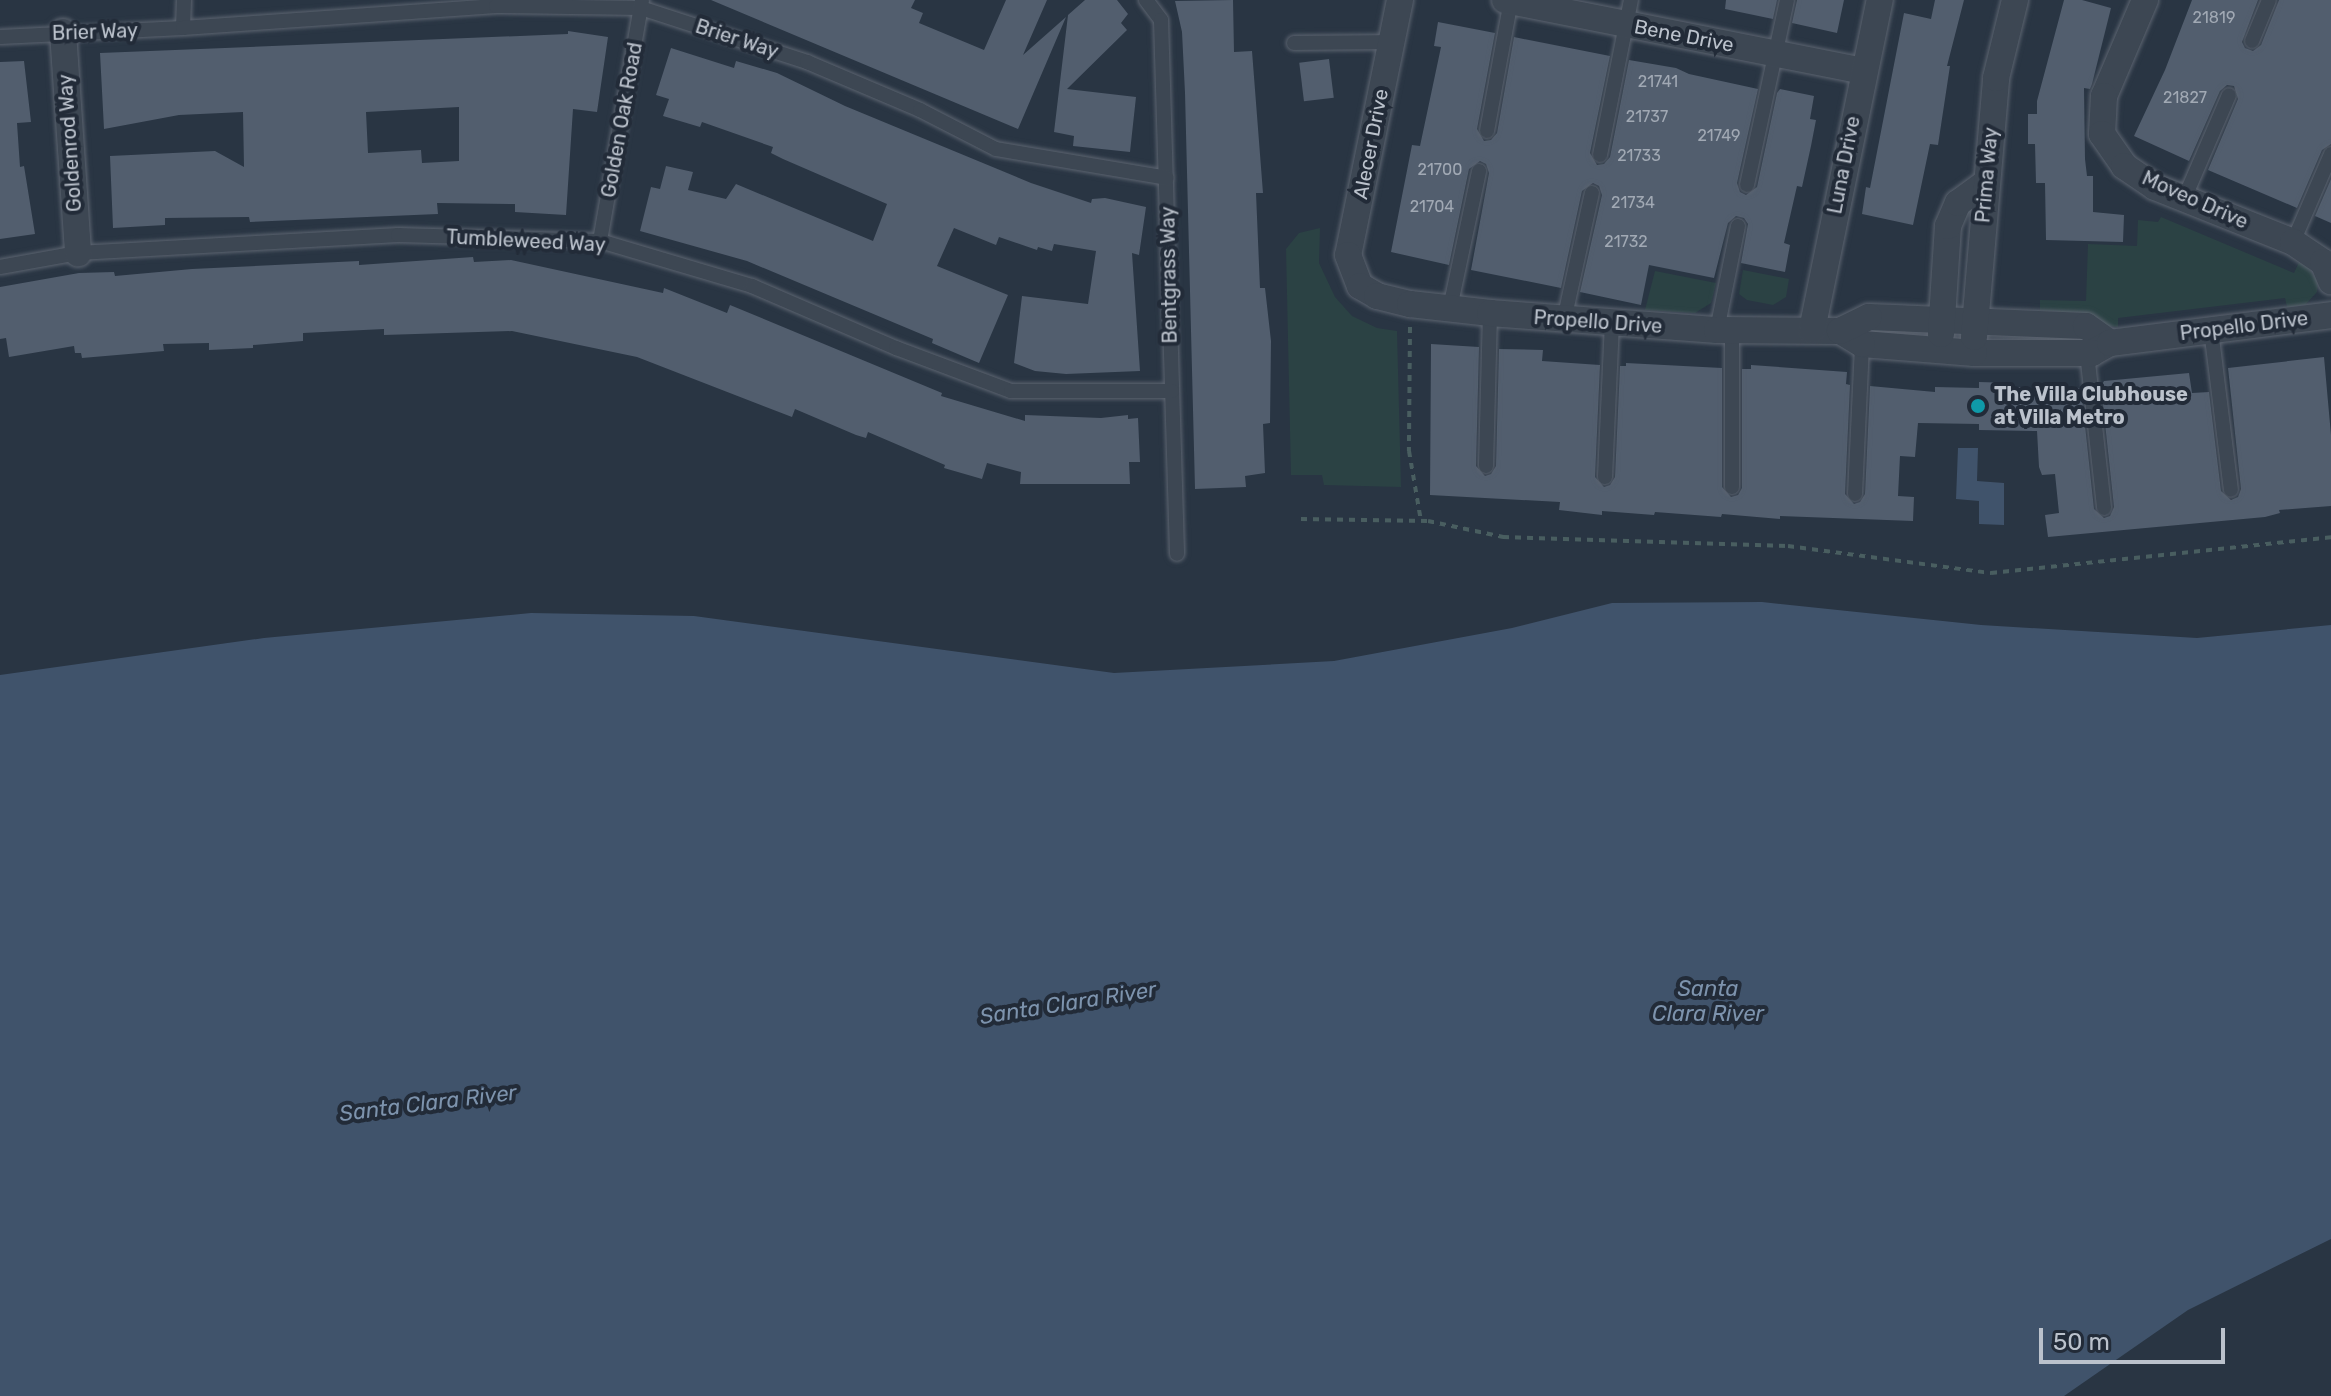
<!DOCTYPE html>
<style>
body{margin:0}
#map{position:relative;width:2331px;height:1396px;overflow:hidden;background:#293543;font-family:Rubik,sans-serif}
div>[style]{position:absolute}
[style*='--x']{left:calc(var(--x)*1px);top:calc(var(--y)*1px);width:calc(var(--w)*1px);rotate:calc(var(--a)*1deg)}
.green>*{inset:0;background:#2b4244}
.water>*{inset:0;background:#40536b}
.building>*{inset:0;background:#525e6e;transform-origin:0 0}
.path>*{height:4px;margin-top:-2px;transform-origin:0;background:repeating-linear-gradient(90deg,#495e60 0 6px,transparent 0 12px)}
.roads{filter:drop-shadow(0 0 2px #5c6470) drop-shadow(0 0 2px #5c6470)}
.service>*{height:14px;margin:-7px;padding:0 7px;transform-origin:7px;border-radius:7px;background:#3d4753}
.minor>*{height:26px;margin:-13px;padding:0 13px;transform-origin:13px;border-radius:13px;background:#3d4753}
.dots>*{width:22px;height:22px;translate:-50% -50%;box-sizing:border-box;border:4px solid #222b38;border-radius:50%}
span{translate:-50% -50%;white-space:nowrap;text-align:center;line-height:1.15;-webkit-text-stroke:8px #222b38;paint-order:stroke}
.number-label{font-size:16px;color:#a1a9b4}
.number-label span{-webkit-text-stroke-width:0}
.street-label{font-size:20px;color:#bbc2cc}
.poi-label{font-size:20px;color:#bbc2cc;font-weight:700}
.left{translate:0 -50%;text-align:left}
.water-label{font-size:22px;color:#7d93ad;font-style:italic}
.scale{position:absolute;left:2039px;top:1328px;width:186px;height:36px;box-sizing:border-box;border:4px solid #bbc2cc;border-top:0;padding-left:10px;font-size:24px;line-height:28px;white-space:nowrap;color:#bbc2cc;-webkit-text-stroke:6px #222b38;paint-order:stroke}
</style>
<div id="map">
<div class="green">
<div style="clip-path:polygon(2161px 217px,2294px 273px,2299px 262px,2308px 267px,2318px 282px,2317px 292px,2305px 305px,2287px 307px,2285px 298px,2118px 318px,2118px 327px,2101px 325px,2079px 314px,2040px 310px,2040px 300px,2086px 301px,2088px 244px,2137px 246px,2138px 220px,2158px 222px)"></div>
<div style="clip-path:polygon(1320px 228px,1319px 263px,1335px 297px,1352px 316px,1377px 328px,1397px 331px,1401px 487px,1324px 485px,1322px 475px,1291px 475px,1286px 249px,1299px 233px)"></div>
<div style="clip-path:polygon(1743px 270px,1789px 279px,1786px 297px,1773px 305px,1747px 300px,1739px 294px)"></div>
<div style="clip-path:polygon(1655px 271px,1716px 283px,1711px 303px,1695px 313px,1645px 310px)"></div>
</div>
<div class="water">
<div style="clip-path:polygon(1958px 448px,1978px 448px,1977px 481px,2004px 483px,2004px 525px,1979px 524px,1979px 501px,1956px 499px)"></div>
<div style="clip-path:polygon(1762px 602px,1981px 625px,2197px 638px,2331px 625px,2331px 1239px,2188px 1310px,2064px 1396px,0 1396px,0 675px,264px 638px,531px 613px,694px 616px,1114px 673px,1334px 661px,1512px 628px,1612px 603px)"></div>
</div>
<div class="building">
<div style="clip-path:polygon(711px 0,915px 0,911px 8px,923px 13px,919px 23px,984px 50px,1006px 0,1047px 0,1023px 55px,1066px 17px,1018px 129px)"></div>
<div style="clip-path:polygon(1085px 0,1117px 0,1128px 14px,1121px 23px,1127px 30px,1067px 89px,1136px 97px,1130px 152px,1073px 146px,1074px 136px,1054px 132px,1068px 15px)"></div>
<div style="clip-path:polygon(1233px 0,1234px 52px,1252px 51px,1263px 193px,1256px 193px,1260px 288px,1265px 288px,1271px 341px,1270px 423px,1263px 424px,1265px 473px,1245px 476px,1246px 487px,1195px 489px,1185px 93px,1182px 32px,1175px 1px)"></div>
<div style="clip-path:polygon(1726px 0,1777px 0,1773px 19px,1725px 9px)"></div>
<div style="clip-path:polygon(1797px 0,1844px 0,1837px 33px,1792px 23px)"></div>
<div style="clip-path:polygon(1935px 0,1964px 0,1947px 66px,1950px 66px,1938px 145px,1930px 144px,1913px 225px,1862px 214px,1866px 187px,1870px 188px,1904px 13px,1931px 19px)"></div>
<div style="clip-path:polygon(2064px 0,2082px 0,2111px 8px,2092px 84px,2090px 89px,2084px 88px,2085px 159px,2087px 176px,2093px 176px,2093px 212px,2124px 215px,2123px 242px,2046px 240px,2045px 183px,2036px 183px,2035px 144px,2028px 144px,2028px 114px,2037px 114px,2037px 101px)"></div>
<div style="clip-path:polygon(2192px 0,2258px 0,2242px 42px,2245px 48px,2253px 51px,2261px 45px,2279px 0,2331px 0,2331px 144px,2322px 150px,2297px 208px,2208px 170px,2238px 99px,2234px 86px,2227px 85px,2220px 91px,2189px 161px,2134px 136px,2165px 70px)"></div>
<div style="clip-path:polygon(1438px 22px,1495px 33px,1477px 129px,1484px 141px,1491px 140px,1497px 133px,1514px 37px,1610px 56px,1590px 153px,1597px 165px,1604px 164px,1610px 157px,1629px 60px,1676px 68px,1689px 74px,1758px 89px,1737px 183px,1740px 192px,1746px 195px,1757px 187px,1777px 93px,1780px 89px,1814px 96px,1810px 119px,1816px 120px,1811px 146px,1802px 187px,1797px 186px,1784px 243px,1790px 245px,1785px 272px,1741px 263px,1748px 224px,1744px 218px,1736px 216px,1728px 223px,1714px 278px,1649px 265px,1641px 305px,1580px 292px,1602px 195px,1599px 186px,1593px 183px,1582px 191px,1561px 288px,1471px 270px,1489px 173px,1486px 164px,1480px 161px,1469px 169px,1449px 265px,1391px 252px,1412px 145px,1420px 146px,1441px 47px,1434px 46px)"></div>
<div style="clip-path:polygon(evenodd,568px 31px,608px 37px,597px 112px,573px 109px,566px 215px,515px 212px,515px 204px,437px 203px,438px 214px,250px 222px,249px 217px,165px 218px,165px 225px,113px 228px,110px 156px,215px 151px,244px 167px,243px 112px,179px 115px,104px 129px,100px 53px,568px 34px,568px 31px,459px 107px,459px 161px,422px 163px,421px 150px,368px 153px,366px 112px,459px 107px)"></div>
<div style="clip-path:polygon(671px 48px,734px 68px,736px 61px,777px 73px,845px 106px,1031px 183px,1091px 203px,1092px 199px,1105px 198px,1146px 207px,1139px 255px,1132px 253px,1140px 371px,1066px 374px,1035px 371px,1014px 363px,1022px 296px,1088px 304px,1096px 251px,1054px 244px,1052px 251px,1038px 247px,1037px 250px,999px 237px,996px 245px,954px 228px,937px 266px,1008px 295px,979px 363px,932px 343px,933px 339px,747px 261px,640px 231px,651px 187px,660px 189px,666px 166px,693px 172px,688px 190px,726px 199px,736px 184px,873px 241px,887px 204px,783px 159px,771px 153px,773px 147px,702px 122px,700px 127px,663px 116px,669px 99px,656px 95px)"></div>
<div style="left:1329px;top:59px;width:39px;height:30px;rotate:83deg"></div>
<div style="clip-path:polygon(24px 61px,31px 122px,17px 123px,20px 167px,24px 166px,35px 234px,0 239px,0 62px)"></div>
<div style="clip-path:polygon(2331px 179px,2331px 223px,2315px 216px)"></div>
<div style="clip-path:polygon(473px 257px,474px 262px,511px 260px,663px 293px,664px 288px,727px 313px,730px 305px,942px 393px,941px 396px,1025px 421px,1025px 415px,1101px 418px,1128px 415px,1128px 419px,1138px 418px,1140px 462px,1129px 462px,1130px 484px,1020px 484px,1021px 472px,987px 463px,982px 479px,944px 468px,945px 465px,868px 432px,866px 438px,856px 435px,795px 409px,792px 417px,637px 357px,512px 331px,384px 335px,384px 329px,303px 333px,303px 341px,253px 345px,253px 348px,209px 350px,209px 343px,163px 344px,164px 351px,82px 358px,81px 353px,75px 353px,74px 346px,9px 357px,6px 338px,0 339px,0 287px,79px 273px,114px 272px,115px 276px,192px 269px,359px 261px,359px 265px)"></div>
<div style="clip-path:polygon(1431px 344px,1479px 347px,1476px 466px,1485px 476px,1491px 474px,1496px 466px,1499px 349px,1543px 350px,1542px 361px,1600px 365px,1595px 477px,1604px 487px,1610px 485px,1615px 477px,1620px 366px,1626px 366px,1626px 363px,1722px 368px,1722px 487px,1731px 497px,1738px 495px,1742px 488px,1742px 369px,1751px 369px,1751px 365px,1847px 372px,1846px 384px,1850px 385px,1845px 494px,1854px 504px,1860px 502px,1865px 494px,1870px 386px,1935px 392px,1935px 387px,1979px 388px,1979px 382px,2013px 383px,2013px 387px,2021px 387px,2021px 392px,2081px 388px,2094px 509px,2104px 518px,2110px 516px,2114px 507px,2101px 386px,2104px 381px,2189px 373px,2192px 393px,2209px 392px,2221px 491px,2231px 500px,2238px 497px,2241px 489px,2228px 368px,2324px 357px,2331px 435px,2331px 506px,2279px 510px,2280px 513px,2265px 517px,2048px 537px,2045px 515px,2059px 513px,2055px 474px,2042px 475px,2039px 467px,2037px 431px,1979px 430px,1979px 424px,1918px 423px,1915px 457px,1900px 456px,1898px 496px,1914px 497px,1913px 521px,1780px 516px,1780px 519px,1722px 514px,1721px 517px,1655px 512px,1654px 515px,1602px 511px,1602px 515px,1559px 510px,1560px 502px,1430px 495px)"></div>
</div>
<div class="path">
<div style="--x:1410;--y:327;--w:124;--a:90.5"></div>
<div style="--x:1409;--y:451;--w:71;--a:80.3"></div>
<div style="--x:1301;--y:519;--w:127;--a:0.9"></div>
<div style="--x:1428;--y:521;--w:77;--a:12"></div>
<div style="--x:1503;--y:537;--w:285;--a:1.8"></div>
<div style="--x:1788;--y:546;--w:205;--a:7.6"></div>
<div style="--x:1991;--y:573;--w:342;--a:-6"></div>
</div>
<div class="roads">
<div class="service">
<div style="--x:1146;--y:0;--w:25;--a:53"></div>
<div style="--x:1161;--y:20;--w:534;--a:88.28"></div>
<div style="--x:183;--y:28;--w:28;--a:-88"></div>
<div style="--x:0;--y:37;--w:183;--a:-2.8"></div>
<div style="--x:183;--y:28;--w:314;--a:-4"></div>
<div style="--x:496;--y:6;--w:145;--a:0.8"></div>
<div style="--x:641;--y:8;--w:175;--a:18"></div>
<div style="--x:807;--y:62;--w:123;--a:23"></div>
<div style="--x:920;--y:110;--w:85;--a:27.2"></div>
<div style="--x:996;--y:149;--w:173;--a:9.6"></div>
<div style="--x:2252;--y:41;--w:44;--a:-67.5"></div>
<div style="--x:1294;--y:43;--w:97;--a:-0.6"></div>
<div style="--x:1487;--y:131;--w:133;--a:-79.6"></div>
<div style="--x:1600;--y:155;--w:158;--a:-78.7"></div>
<div style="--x:1747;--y:185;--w:189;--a:-77.8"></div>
<div style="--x:2184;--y:199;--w:113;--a:-66.6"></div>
<div style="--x:600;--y:241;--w:244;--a:-80.1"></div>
<div style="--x:2293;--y:242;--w:96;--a:-66.6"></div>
<div style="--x:0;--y:267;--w:79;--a:-10.2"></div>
<div style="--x:78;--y:253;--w:321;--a:-3.2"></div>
<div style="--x:398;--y:235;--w:202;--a:1.7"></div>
<div style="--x:600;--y:241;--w:159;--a:16.5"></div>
<div style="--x:752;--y:286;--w:157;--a:23.3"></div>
<div style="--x:896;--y:348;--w:123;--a:20.5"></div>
<div style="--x:1011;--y:391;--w:161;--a:0"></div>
<div style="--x:1450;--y:308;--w:140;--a:-78"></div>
<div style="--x:1564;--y:320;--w:130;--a:-77.6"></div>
<div style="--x:1717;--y:330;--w:106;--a:-78.6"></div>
<div style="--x:1732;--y:330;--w:157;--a:90"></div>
<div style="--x:2211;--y:330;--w:161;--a:82.9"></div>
<div style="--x:2087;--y:353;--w:156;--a:83.7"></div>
<div style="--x:1486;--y:466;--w:153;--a:-88.5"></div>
<div style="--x:1605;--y:477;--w:153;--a:-87.4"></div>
<div style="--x:1855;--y:494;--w:150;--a:-87.3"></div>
</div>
<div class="minor">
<div style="--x:1400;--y:0;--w:260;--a:101.5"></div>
<div style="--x:1348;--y:255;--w:33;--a:69"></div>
<div style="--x:1360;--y:286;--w:20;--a:30"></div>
<div style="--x:1377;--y:296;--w:34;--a:14"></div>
<div style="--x:1410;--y:304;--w:81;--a:6.4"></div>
<div style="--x:1490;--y:313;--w:228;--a:4.3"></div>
<div style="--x:1717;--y:330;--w:123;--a:0.5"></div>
<div style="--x:1505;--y:0;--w:364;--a:11.2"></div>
<div style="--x:2145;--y:0;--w:104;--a:113.1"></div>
<div style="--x:2104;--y:96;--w:38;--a:93"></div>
<div style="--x:2102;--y:134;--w:39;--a:55"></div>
<div style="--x:2124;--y:166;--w:37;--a:34"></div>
<div style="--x:2155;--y:187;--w:149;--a:21.7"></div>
<div style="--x:2293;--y:242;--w:36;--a:34"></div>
<div style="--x:2323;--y:262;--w:21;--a:67"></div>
<div style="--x:63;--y:32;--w:222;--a:86.1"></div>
<div style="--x:1869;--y:317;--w:217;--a:2.4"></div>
<div style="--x:2086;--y:326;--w:29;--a:35"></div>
<div style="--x:2110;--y:343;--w:21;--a:151"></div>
<div style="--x:2092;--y:353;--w:118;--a:180"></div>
<div style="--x:1974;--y:353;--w:112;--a:-175.4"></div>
<div style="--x:1862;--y:344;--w:26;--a:-149"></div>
<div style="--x:1840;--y:331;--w:32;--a:-26"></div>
<div style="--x:1812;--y:330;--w:337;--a:-78.4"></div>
<div style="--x:1941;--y:334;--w:108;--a:-86.3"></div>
<div style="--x:1948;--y:226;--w:25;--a:-67"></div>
<div style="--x:1958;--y:203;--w:34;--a:-36"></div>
<div style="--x:1974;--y:337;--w:260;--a:-85.1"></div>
<div style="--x:1996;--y:78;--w:80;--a:-76.3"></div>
<div style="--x:2110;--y:343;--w:223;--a:-7.2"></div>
</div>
</div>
<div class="dots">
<div style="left:1978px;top:406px;background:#0f9aa8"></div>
</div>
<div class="number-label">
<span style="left:2214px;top:18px">21819</span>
<span style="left:1658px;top:82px">21741</span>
<span style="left:2185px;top:98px">21827</span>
<span style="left:1647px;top:117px">21737</span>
<span style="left:1719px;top:136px">21749</span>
<span style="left:1639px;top:156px">21733</span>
<span style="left:1440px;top:170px">21700</span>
<span style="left:1633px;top:203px">21734</span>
<span style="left:1432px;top:207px">21704</span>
<span style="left:1626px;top:242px">21732</span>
</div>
<div class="street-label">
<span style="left:95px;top:32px;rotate:-2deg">Brier Way</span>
<span style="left:1684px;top:36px;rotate:11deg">Bene Drive</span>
<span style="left:737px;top:39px;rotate:18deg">Brier Way</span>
<span style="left:622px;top:120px;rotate:-80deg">Golden Oak Road</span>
<span style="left:70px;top:143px;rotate:-94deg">Goldenrod Way</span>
<span style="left:1371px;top:144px;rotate:-79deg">Alecer Drive</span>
<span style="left:1844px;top:165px;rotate:-79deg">Luna Drive</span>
<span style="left:1987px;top:175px;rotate:-85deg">Prima Way</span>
<span style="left:2195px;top:200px;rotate:24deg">Moveo Drive</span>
<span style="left:526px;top:241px;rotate:3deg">Tumbleweed Way</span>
<span style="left:1169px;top:275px;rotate:-91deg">Bentgrass Way</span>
<span style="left:1598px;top:322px;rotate:4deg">Propello Drive</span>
<span style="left:2244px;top:326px;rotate:-7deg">Propello Drive</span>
</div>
<div class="poi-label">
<span class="left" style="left:1994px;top:406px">The Villa Clubhouse<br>at Villa Metro</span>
</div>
<div class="water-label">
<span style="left:1708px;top:1001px">Santa<br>Clara River</span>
<span style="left:1068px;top:1003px;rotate:-9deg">Santa Clara River</span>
<span style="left:428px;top:1103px;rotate:-7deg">Santa Clara River</span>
</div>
<div class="scale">50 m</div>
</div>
